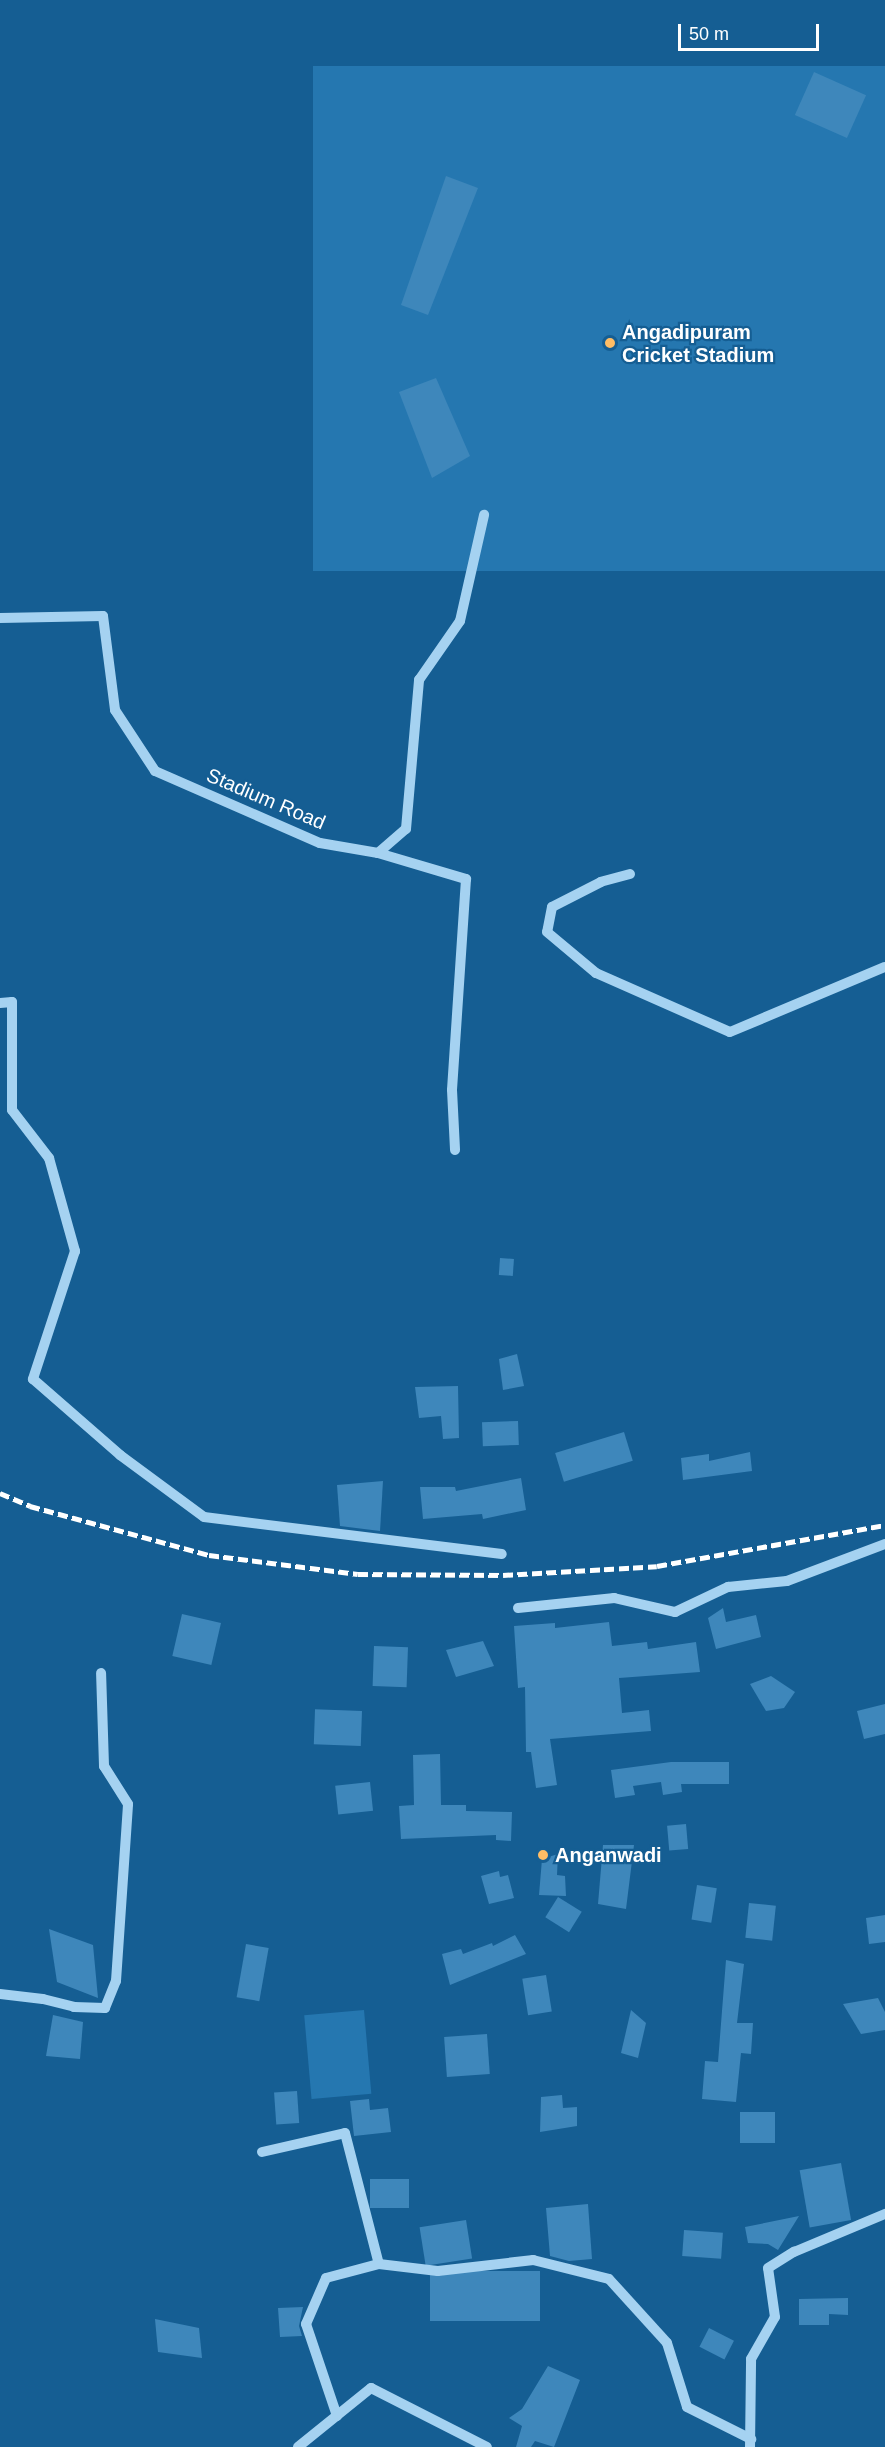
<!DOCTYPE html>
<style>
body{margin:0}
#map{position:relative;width:885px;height:2447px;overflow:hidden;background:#155e93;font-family:Helvetica,sans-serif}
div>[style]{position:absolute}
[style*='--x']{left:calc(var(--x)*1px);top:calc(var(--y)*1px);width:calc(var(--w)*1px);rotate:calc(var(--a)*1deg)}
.green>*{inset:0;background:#2577b0;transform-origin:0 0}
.building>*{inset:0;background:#3e87bb;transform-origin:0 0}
.minor>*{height:10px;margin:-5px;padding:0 5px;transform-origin:5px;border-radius:5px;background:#a5d2f1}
.rail>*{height:4.5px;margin-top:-2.25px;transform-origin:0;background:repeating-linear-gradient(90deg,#fff 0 10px,transparent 0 14.5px)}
.dots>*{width:16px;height:16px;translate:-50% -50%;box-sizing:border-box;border:3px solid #155e93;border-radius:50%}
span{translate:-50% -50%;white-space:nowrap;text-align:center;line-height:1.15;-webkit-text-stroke:4.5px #155e93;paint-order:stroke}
.poi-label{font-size:20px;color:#fff;font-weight:700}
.left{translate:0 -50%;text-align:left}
.street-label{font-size:20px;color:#fff}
.scale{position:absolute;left:678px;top:24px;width:141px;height:27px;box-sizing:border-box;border:3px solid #fff;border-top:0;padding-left:8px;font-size:18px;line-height:21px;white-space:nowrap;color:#fff;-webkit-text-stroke:4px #155e93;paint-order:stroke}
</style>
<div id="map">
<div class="green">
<div style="left:885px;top:66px;width:505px;height:572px;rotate:90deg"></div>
<div style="left:364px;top:2010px;width:84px;height:60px;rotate:85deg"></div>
</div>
<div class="building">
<div style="left:814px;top:72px;width:57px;height:47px;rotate:24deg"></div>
<div style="clip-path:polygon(446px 176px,478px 188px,428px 315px,401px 305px)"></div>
<div style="clip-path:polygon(436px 378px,470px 456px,432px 478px,399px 392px)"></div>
<div style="left:500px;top:1258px;width:14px;height:17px;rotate:4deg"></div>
<div style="clip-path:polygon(517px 1354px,524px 1386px,503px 1390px,499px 1359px)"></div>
<div style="clip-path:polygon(458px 1386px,459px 1438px,443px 1439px,441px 1416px,419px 1418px,415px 1387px)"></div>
<div style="left:518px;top:1421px;width:24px;height:36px;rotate:88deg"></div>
<div style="left:624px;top:1432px;width:30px;height:72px;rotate:73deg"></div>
<div style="clip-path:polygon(750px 1452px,752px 1471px,683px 1480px,681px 1458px,709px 1454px,709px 1461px)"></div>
<div style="clip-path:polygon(521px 1478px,526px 1510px,483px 1519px,482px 1514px,423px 1519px,420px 1487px,455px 1487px,456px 1491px)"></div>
<div style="clip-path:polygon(383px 1481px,380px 1531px,340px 1526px,337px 1485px)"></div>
<div style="clip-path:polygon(723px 1608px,726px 1622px,756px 1615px,761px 1637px,716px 1649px,708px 1618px)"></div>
<div style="left:182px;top:1614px;width:40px;height:43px;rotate:13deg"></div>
<div style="clip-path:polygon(609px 1622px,612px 1646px,647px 1642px,648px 1649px,696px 1642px,700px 1672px,619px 1678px,622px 1713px,649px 1710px,651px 1731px,550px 1739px,557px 1785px,536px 1788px,531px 1752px,526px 1752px,525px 1687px,518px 1688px,514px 1626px,555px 1623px,555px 1628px)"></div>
<div style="clip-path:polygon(483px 1641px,494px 1666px,456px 1677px,446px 1650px)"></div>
<div style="left:374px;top:1646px;width:34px;height:40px;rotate:2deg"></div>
<div style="clip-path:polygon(771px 1676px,795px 1692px,784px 1708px,766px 1711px,750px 1684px)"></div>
<div style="clip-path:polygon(885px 1704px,885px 1734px,864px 1739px,857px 1711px)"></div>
<div style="left:362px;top:1711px;width:35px;height:47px;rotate:92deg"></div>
<div style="clip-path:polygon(440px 1754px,441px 1805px,466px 1805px,466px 1811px,512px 1812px,511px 1841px,496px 1840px,496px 1835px,401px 1839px,399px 1806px,414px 1805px,413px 1755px)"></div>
<div style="clip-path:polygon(671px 1762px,729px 1762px,729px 1784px,681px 1784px,682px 1792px,663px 1795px,661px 1782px,633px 1786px,635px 1795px,615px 1798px,611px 1770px)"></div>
<div style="left:370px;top:1782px;width:29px;height:35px;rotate:84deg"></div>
<div style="left:686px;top:1824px;width:25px;height:19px;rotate:85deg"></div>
<div style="clip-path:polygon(603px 1845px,634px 1845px,626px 1909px,598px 1904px)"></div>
<div style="clip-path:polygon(558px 1854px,557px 1875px,565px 1876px,566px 1896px,539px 1895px,542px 1859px)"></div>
<div style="clip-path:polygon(499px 1871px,500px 1877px,508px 1875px,514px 1898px,489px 1904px,481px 1876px)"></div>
<div style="left:697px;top:1885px;width:20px;height:35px;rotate:9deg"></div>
<div style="left:558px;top:1897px;width:28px;height:24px;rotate:32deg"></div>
<div style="left:749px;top:1903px;width:27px;height:35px;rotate:6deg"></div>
<div style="clip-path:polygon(885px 1915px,885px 1942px,869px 1944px,866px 1918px)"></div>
<div style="clip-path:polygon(49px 1929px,93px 1945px,98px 1998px,57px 1982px)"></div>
<div style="clip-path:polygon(515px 1935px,526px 1954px,450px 1985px,442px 1954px,461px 1949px,463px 1954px,492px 1943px,493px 1946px)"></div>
<div style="left:246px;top:1944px;width:23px;height:54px;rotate:10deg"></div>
<div style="clip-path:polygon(726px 1960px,744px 1964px,737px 2023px,753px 2023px,751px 2054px,741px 2053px,736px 2102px,702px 2099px,705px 2061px,718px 2062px)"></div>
<div style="left:546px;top:1975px;width:37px;height:24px;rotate:81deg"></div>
<div style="clip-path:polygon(878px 1998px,885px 2012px,885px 2030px,861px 2034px,843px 2004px)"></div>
<div style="clip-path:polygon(631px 2010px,646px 2023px,638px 2058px,621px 2053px)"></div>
<div style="clip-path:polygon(53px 2015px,83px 2022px,80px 2059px,46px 2056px)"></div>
<div style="left:487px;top:2034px;width:40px;height:43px;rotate:86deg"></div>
<div style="left:297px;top:2091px;width:32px;height:23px;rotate:86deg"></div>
<div style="clip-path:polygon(562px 2095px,563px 2108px,577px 2107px,577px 2126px,540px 2132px,541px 2097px)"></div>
<div style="clip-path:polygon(369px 2099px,370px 2110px,388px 2108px,391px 2132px,354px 2136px,350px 2101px)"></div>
<div style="left:740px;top:2112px;width:35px;height:31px"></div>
<div style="left:841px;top:2163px;width:58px;height:42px;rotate:80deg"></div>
<div style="left:370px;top:2179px;width:39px;height:29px"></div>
<div style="clip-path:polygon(588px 2204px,592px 2259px,569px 2261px,550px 2256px,546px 2208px)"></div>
<div style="clip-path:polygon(799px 2216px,778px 2250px,768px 2244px,748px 2243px,745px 2227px)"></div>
<div style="left:466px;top:2220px;width:39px;height:47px;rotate:81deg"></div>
<div style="left:684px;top:2230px;width:39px;height:26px;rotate:4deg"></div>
<div style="left:540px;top:2271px;width:50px;height:110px;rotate:90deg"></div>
<div style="clip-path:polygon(848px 2298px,848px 2315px,829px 2314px,829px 2325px,799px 2325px,799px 2299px)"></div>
<div style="clip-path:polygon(303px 2307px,299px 2326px,302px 2336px,280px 2337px,278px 2308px)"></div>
<div style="clip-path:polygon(155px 2319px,199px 2328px,202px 2358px,158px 2352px)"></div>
<div style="left:709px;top:2328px;width:28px;height:21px;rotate:27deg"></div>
<div style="clip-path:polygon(548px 2366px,580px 2380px,554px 2447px,535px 2441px,531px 2447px,516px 2447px,522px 2426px,509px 2418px,522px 2409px)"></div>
</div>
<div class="minor">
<div style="--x:0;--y:618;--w:103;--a:-1.1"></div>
<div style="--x:103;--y:616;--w:95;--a:82.7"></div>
<div style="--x:115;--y:710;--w:73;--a:56.7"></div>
<div style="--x:155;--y:771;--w:180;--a:23.6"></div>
<div style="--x:320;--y:843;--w:59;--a:9.8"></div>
<div style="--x:378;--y:853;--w:37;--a:-41"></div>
<div style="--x:406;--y:829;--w:150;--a:-85"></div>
<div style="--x:419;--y:680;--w:72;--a:-55.2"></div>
<div style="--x:460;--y:621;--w:109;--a:-77.2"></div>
<div style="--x:378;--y:853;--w:92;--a:16.5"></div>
<div style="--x:466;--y:879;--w:211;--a:93.8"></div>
<div style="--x:452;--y:1090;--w:60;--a:87.1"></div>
<div style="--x:630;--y:874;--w:30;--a:165"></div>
<div style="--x:601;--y:882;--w:55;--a:153"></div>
<div style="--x:552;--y:907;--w:25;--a:101"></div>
<div style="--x:547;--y:932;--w:64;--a:39.9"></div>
<div style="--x:596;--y:973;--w:146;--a:23.8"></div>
<div style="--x:730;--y:1032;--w:168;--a:-22.8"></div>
<div style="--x:0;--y:1003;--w:12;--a:-5"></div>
<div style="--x:12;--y:1002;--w:108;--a:90"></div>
<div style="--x:12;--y:1110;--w:61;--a:52.4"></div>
<div style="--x:49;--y:1158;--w:97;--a:74.4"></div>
<div style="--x:75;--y:1251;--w:135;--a:108.2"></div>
<div style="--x:33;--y:1379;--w:116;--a:41.1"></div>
<div style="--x:120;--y:1455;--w:104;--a:36.4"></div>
<div style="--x:204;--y:1517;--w:300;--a:7.1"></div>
<div style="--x:518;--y:1608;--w:97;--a:-5.9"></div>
<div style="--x:614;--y:1598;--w:63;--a:12.9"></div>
<div style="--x:675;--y:1612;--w:59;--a:-25.3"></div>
<div style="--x:728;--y:1587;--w:59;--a:-5.8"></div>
<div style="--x:787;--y:1581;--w:105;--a:-20.7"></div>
<div style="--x:0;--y:1994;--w:43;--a:6.6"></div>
<div style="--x:43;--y:1999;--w:32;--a:14"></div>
<div style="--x:74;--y:2007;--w:31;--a:2"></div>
<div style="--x:105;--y:2008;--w:29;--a:-68"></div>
<div style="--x:116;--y:1981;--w:177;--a:-86.1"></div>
<div style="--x:128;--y:1804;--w:45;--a:-122.3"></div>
<div style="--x:104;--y:1766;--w:93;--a:-91.8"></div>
<div style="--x:262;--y:2152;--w:85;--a:-12.9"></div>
<div style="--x:345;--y:2133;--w:135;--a:75.5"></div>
<div style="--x:337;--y:2416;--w:97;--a:-108.6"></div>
<div style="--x:306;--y:2324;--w:50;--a:-66.5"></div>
<div style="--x:326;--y:2278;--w:55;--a:-14.8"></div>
<div style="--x:379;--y:2264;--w:59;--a:6.8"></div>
<div style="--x:438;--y:2271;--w:96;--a:-6.6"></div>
<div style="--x:533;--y:2260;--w:78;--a:14"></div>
<div style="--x:609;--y:2279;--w:86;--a:47.8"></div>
<div style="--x:667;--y:2343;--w:67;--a:72.6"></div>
<div style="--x:687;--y:2407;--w:72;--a:26.6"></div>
<div style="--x:298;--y:2447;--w:94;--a:-38.9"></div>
<div style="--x:371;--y:2388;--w:130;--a:27"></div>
<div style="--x:750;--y:2447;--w:88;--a:-89.3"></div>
<div style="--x:751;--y:2359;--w:48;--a:-60.3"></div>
<div style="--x:775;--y:2317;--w:49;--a:-98.1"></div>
<div style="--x:768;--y:2268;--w:31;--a:-32"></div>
<div style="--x:794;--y:2252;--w:99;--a:-22.7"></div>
</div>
<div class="rail">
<div style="--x:0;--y:1493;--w:33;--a:23"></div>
<div style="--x:30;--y:1506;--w:186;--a:15.3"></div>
<div style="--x:209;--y:1555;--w:150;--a:7.3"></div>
<div style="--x:358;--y:1574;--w:145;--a:0.4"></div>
<div style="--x:503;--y:1575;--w:154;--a:-3.3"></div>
<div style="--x:657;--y:1566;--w:232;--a:-10.2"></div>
</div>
<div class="dots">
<div style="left:610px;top:343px;background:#ffbd65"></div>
<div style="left:543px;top:1855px;background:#ffbd65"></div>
</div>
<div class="poi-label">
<span class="left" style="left:622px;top:344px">Angadipuram<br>Cricket Stadium</span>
<span class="left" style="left:555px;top:1855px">Anganwadi</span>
</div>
<div class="street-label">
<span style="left:266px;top:799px;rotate:23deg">Stadium Road</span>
</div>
<div class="scale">50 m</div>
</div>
